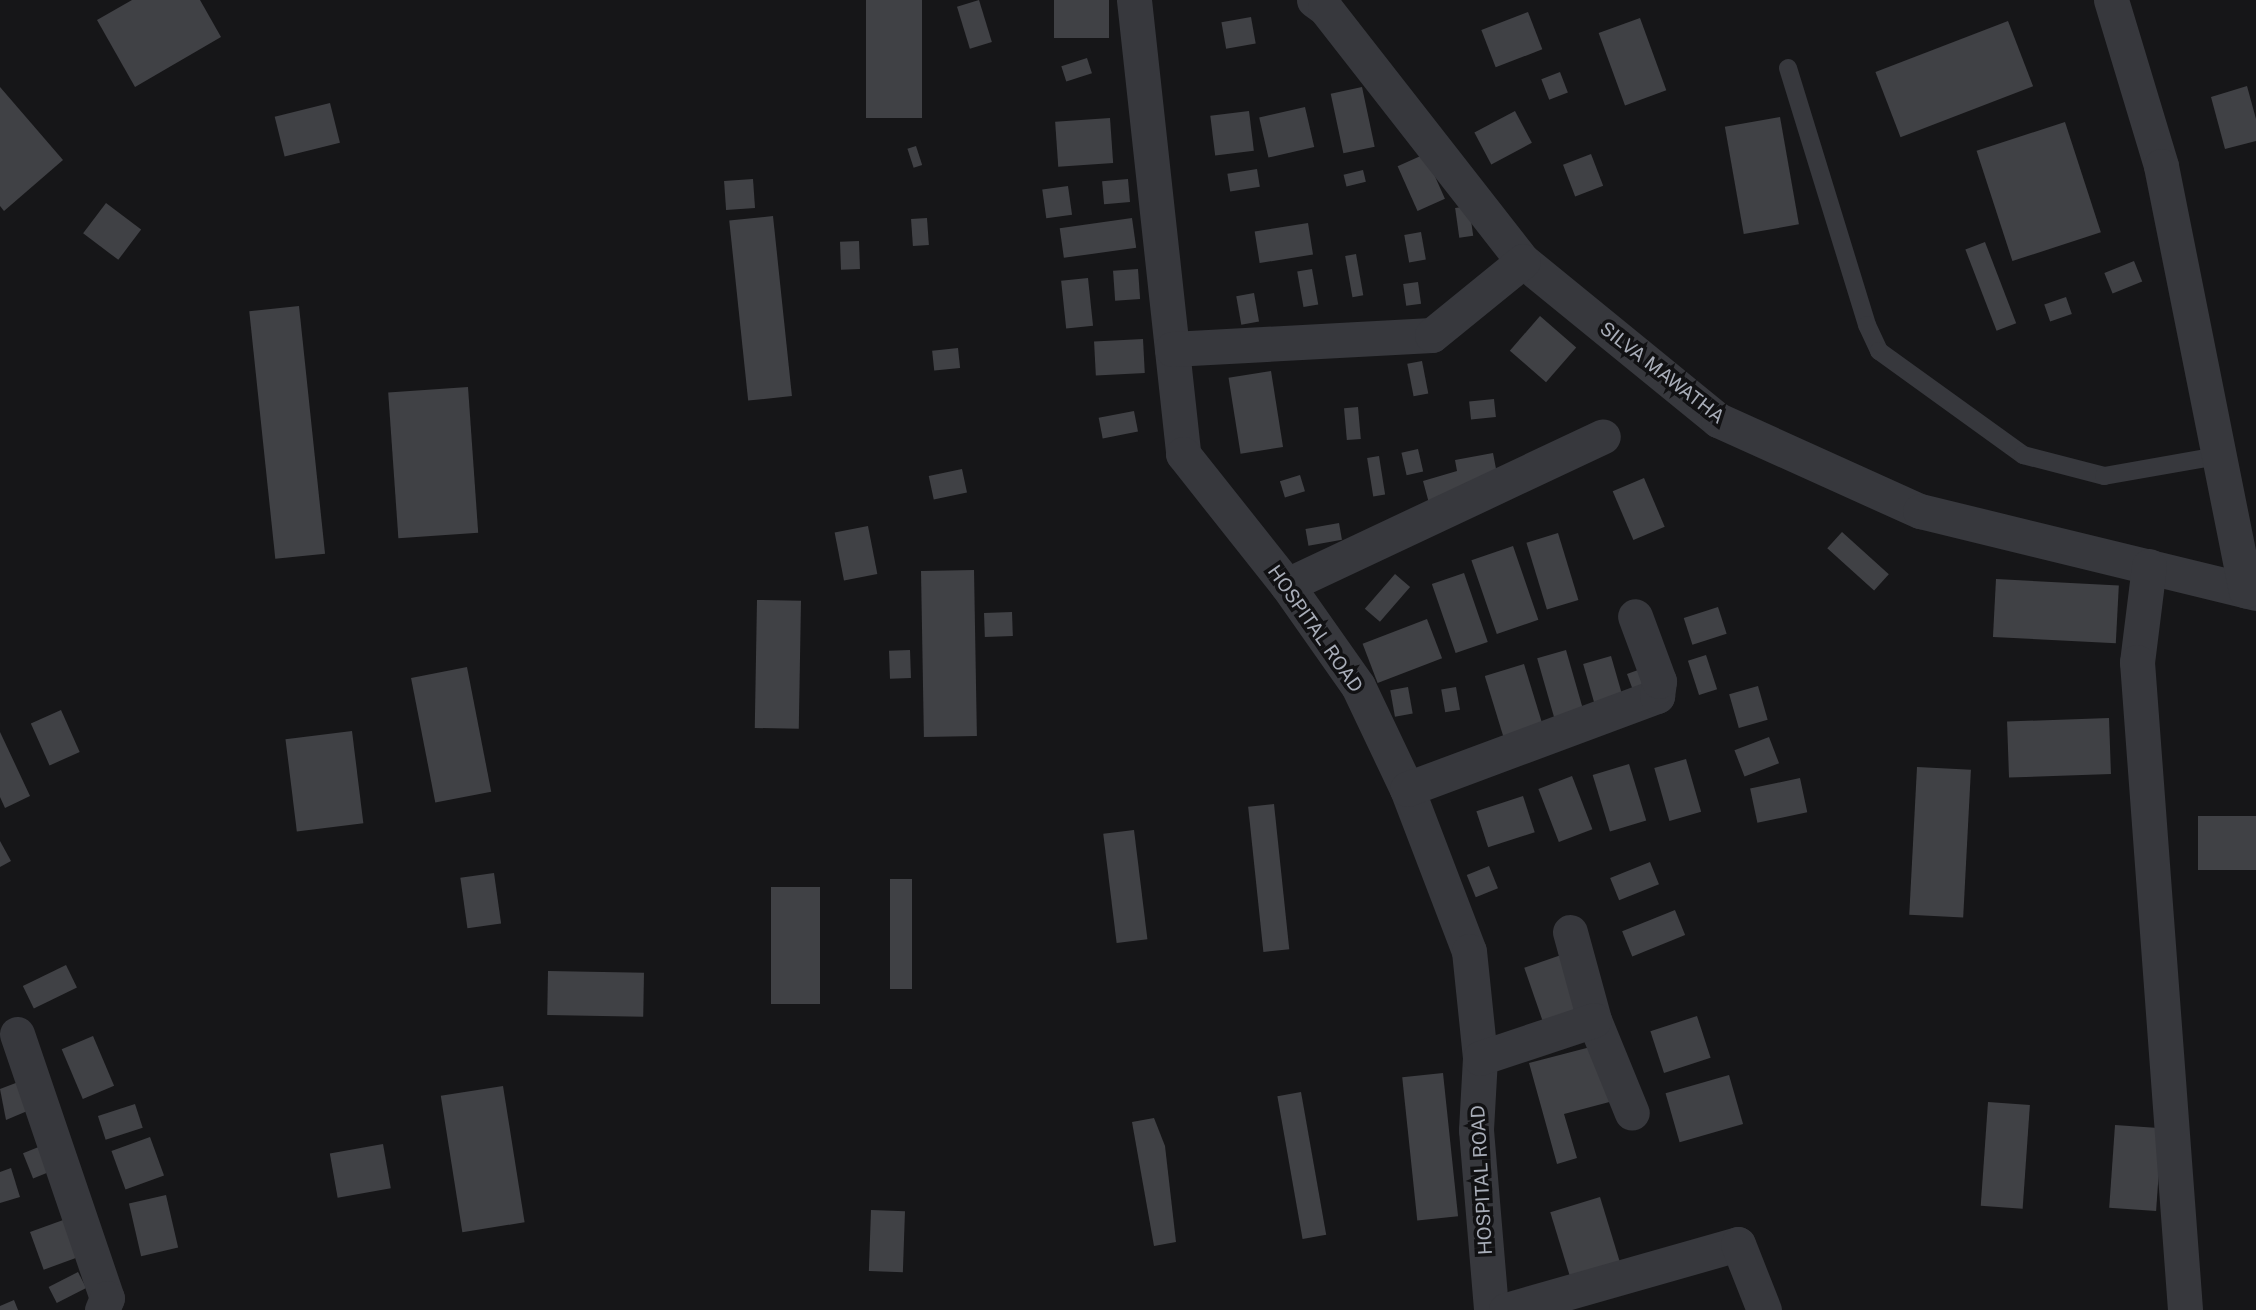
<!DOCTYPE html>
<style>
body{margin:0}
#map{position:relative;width:2256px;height:1310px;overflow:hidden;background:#161618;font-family:"Public Sans",sans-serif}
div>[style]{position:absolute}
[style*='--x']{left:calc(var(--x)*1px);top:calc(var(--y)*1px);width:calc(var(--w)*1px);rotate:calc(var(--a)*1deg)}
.building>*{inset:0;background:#404145;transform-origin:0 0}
.service>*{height:18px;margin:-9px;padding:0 9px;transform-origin:9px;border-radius:9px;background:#37383d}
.minor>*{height:35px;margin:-17.5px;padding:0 17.5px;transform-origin:17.5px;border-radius:17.5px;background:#37383d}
span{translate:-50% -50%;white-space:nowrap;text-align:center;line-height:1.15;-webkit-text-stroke:7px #111113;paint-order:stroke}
.street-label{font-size:19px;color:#a8adb8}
</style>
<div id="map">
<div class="building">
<div style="clip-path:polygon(132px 0,200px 0,221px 37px,135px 87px,97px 20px)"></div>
<div style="left:866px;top:0;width:56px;height:118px"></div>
<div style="left:979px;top:0;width:44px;height:23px;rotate:73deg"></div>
<div style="left:1054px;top:0;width:55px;height:38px"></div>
<div style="left:1528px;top:12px;width:40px;height:50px;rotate:69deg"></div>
<div style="left:1251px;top:17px;width:27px;height:30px;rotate:80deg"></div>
<div style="left:1640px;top:18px;width:77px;height:44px;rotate:70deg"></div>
<div style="left:2008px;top:21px;width:70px;height:142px;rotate:69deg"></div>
<div style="left:1087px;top:58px;width:16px;height:27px;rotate:72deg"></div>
<div style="left:1560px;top:72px;width:22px;height:20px;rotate:69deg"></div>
<div style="clip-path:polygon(2247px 86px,2256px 119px,2256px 141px,2225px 149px,2211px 97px)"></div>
<div style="clip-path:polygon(0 87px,63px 160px,4px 211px,0 206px)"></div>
<div style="left:1362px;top:87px;width:61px;height:32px;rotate:78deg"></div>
<div style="left:330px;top:103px;width:41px;height:57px;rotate:76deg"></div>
<div style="left:1305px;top:107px;width:41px;height:47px;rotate:77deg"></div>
<div style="left:1249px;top:111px;width:40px;height:39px;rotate:83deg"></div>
<div style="left:1515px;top:111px;width:36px;height:46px;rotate:62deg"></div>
<div style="left:1780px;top:117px;width:109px;height:56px;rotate:80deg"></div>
<div style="left:1110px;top:118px;width:45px;height:55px;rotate:86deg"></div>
<div style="left:2065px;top:122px;width:116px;height:93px;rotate:72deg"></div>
<div style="left:916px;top:146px;width:20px;height:9px;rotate:72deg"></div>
<div style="left:1425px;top:154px;width:49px;height:30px;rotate:66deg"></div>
<div style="left:1591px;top:154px;width:34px;height:30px;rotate:69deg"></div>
<div style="left:1257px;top:169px;width:18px;height:30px;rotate:81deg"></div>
<div style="left:1363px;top:170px;width:12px;height:20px;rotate:76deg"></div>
<div style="left:753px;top:179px;width:29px;height:29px;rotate:86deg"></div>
<div style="left:1128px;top:179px;width:23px;height:26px;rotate:85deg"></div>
<div style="left:1068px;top:186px;width:29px;height:26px;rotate:82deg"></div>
<div style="left:106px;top:203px;width:44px;height:38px;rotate:37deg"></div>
<div style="left:1469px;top:206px;width:30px;height:14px;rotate:82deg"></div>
<div style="left:773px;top:216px;width:181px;height:44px;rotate:84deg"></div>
<div style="left:927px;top:218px;width:27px;height:16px;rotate:86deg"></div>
<div style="left:1132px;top:218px;width:30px;height:73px;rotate:82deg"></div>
<div style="left:1308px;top:223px;width:32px;height:54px;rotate:81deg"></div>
<div style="left:1421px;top:232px;width:28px;height:17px;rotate:80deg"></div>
<div style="left:859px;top:241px;width:28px;height:19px;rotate:88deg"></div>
<div style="left:1985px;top:242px;width:87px;height:21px;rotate:69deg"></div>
<div style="left:1356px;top:254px;width:42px;height:11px;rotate:80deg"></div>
<div style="left:2134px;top:261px;width:22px;height:32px;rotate:68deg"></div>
<div style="left:1138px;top:269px;width:30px;height:25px;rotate:86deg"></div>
<div style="left:1312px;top:269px;width:36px;height:15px;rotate:80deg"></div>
<div style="left:1088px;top:278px;width:48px;height:27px;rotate:84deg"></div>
<div style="left:1418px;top:282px;width:22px;height:15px;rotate:82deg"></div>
<div style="left:1254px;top:293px;width:29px;height:18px;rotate:80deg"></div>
<div style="left:2066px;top:297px;width:18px;height:23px;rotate:71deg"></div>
<div style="left:299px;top:306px;width:249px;height:50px;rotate:84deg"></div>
<div style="left:1540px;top:316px;width:48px;height:46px;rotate:41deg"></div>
<div style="left:1143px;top:339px;width:34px;height:49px;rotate:87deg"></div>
<div style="left:958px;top:348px;width:20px;height:26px;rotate:84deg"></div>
<div style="left:1422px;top:361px;width:33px;height:15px;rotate:79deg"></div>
<div style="left:1271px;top:371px;width:77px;height:43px;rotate:81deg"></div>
<div style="left:468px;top:387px;width:146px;height:80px;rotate:86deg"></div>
<div style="left:1494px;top:399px;width:18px;height:25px;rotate:84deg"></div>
<div style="left:1358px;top:407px;width:32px;height:14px;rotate:85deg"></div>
<div style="left:1134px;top:411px;width:21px;height:36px;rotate:79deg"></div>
<div style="left:1418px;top:449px;width:23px;height:17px;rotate:77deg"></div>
<div style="clip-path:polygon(1493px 453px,1501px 495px,1430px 507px,1423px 481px,1457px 471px,1455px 460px)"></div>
<div style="left:1379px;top:456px;width:39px;height:12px;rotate:81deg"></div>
<div style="left:962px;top:469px;width:24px;height:34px;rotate:78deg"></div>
<div style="left:1300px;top:475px;width:17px;height:21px;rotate:73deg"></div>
<div style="left:1644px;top:478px;width:53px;height:34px;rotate:67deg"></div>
<div style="left:1339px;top:523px;width:17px;height:34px;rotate:80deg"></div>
<div style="left:868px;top:526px;width:49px;height:34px;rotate:79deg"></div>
<div style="left:1842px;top:532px;width:63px;height:22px;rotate:42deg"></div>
<div style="left:1558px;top:533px;width:70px;height:33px;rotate:73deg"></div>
<div style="left:1513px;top:546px;width:78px;height:44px;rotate:71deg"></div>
<div style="left:974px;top:570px;width:166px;height:53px;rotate:89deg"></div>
<div style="left:1464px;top:573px;width:73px;height:34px;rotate:71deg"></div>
<div style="left:1395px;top:574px;width:20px;height:46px;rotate:41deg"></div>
<div style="left:1996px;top:579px;width:123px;height:58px;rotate:3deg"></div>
<div style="left:757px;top:600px;width:44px;height:128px;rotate:1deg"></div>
<div style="left:1718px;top:607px;width:28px;height:36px;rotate:72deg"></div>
<div style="left:1012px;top:612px;width:24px;height:28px;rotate:88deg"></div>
<div style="left:1427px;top:619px;width:42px;height:69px;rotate:69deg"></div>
<div style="left:910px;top:650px;width:28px;height:21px;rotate:88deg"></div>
<div style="left:1566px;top:650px;width:69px;height:30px;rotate:74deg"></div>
<div style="left:1706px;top:655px;width:36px;height:19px;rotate:72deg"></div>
<div style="left:1611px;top:656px;width:52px;height:29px;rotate:74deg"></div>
<div style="left:1524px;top:664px;width:66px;height:41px;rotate:73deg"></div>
<div style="clip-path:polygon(1649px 666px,1637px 701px,1627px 674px)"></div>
<div style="left:467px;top:667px;width:127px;height:57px;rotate:79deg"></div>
<div style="left:1758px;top:686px;width:35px;height:30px;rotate:74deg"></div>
<div style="left:1408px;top:687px;width:27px;height:18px;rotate:80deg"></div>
<div style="left:1456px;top:687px;width:23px;height:15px;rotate:80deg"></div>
<div style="left:61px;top:710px;width:46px;height:33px;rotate:66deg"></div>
<div style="left:2109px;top:718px;width:56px;height:102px;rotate:88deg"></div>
<div style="left:352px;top:731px;width:93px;height:67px;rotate:83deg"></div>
<div style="clip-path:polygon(0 732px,30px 796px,5px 808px,0 797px)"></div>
<div style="left:1769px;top:737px;width:28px;height:37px;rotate:69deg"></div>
<div style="left:1686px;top:759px;width:55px;height:33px;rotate:74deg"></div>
<div style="left:1629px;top:764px;width:59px;height:38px;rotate:73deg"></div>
<div style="left:1917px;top:767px;width:54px;height:148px;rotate:3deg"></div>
<div style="left:1572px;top:776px;width:57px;height:36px;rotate:69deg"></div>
<div style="left:1800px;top:778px;width:35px;height:51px;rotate:78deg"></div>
<div style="left:1523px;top:796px;width:38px;height:49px;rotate:72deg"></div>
<div style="left:1274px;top:804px;width:146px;height:26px;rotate:84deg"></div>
<div style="left:2256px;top:816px;width:54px;height:58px;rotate:90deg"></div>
<div style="left:1134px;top:830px;width:110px;height:31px;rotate:83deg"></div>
<div style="clip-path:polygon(0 841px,11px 861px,0 867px)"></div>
<div style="left:1650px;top:862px;width:24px;height:43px;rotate:68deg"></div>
<div style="left:1489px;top:866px;width:24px;height:24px;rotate:68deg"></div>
<div style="left:494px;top:873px;width:51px;height:34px;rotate:82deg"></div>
<div style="left:890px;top:879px;width:22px;height:110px"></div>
<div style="left:771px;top:887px;width:49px;height:117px"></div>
<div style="left:1675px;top:910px;width:27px;height:57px;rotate:68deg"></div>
<div style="left:1564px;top:954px;width:58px;height:42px;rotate:71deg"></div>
<div style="left:66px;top:965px;width:25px;height:48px;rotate:64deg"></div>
<div style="left:548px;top:971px;width:96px;height:44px;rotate:1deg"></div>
<div style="left:1697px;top:1016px;width:44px;height:49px;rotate:72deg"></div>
<div style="left:93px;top:1036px;width:54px;height:34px;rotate:67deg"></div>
<div style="clip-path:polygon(1602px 1044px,1617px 1100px,1564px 1114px,1577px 1158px,1557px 1164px,1529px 1063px)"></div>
<div style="left:1443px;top:1073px;width:144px;height:41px;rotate:84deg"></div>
<div style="left:1729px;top:1075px;width:51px;height:66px;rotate:74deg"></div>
<div style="clip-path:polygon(21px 1081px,32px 1109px,6px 1120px,0 1089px)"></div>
<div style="left:503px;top:1086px;width:138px;height:63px;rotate:81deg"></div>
<div style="left:1301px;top:1092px;width:145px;height:24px;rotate:80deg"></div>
<div style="left:1988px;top:1102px;width:42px;height:104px;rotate:4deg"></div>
<div style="left:135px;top:1104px;width:25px;height:39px;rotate:72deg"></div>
<div style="clip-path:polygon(1154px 1118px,1165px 1146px,1176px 1242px,1154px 1246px,1132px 1122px)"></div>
<div style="left:2115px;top:1125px;width:47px;height:83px;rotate:4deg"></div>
<div style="left:150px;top:1137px;width:41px;height:41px;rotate:70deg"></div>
<div style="left:61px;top:1138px;width:27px;height:41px;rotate:68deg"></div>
<div style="left:383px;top:1144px;width:45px;height:54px;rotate:80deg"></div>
<div style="clip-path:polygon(11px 1168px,20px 1197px,0 1203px,0 1172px)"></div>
<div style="left:166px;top:1195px;width:54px;height:38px;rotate:77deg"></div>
<div style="left:1600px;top:1197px;width:74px;height:52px;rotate:73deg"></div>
<div style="left:871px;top:1210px;width:34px;height:61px;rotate:2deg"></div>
<div style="left:77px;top:1215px;width:40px;height:50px;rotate:70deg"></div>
<div style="left:78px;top:1272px;width:18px;height:33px;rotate:63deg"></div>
<div style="clip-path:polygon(14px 1300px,18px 1310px,0 1310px,0 1306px)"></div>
</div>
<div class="service">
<div style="--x:1788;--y:68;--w:269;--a:72.9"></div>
<div style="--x:1867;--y:325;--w:29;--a:65"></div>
<div style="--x:1879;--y:351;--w:178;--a:35.8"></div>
<div style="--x:2023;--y:455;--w:84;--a:14.5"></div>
<div style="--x:2104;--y:476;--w:116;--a:-10"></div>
</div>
<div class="minor">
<div style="--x:1134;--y:0;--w:457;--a:83.8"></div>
<div style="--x:1183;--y:454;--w:167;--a:51.6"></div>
<div style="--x:1287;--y:585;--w:123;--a:54.9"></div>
<div style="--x:1358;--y:686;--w:114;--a:64.6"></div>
<div style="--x:1407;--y:789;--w:173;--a:69.1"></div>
<div style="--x:1469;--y:951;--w:108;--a:84.1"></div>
<div style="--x:1480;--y:1058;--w:72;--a:93.2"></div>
<div style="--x:1476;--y:1130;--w:181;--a:85.2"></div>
<div style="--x:1314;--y:0;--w:14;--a:36"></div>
<div style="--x:1325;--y:8;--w:321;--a:52"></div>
<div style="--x:1523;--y:261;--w:252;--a:39.2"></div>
<div style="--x:1718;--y:420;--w:222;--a:24.3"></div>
<div style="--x:1920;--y:511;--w:346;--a:13.7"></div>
<div style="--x:2111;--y:0;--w:173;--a:73.2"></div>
<div style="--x:2161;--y:166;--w:433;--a:78.7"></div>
<div style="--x:1172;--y:349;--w:260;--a:-3.1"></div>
<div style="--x:1432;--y:335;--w:117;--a:-39.1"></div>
<div style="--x:2149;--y:566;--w:97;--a:97.1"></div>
<div style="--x:2137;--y:662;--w:650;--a:85.76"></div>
<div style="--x:1287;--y:585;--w:349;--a:-25.2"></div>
<div style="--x:1407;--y:789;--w:267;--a:-20.4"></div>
<div style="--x:1657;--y:696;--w:15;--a:-82"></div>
<div style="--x:1659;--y:681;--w:69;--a:-110.3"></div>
<div style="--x:1570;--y:932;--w:91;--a:74.7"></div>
<div style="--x:1594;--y:1020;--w:100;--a:67.8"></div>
<div style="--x:17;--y:1034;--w:279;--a:71.2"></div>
<div style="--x:107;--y:1298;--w:13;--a:113"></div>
<div style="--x:1480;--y:1058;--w:120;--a:-18.4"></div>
<div style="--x:1506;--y:1310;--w:241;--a:-15.9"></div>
<div style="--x:1738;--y:1244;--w:71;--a:68.5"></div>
</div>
<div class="street-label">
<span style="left:1662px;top:373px;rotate:38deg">SILVA MAWATHA</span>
<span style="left:1315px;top:629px;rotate:55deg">HOSPITAL ROAD</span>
<span style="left:1482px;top:1180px;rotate:-93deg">HOSPITAL ROAD</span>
</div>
</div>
